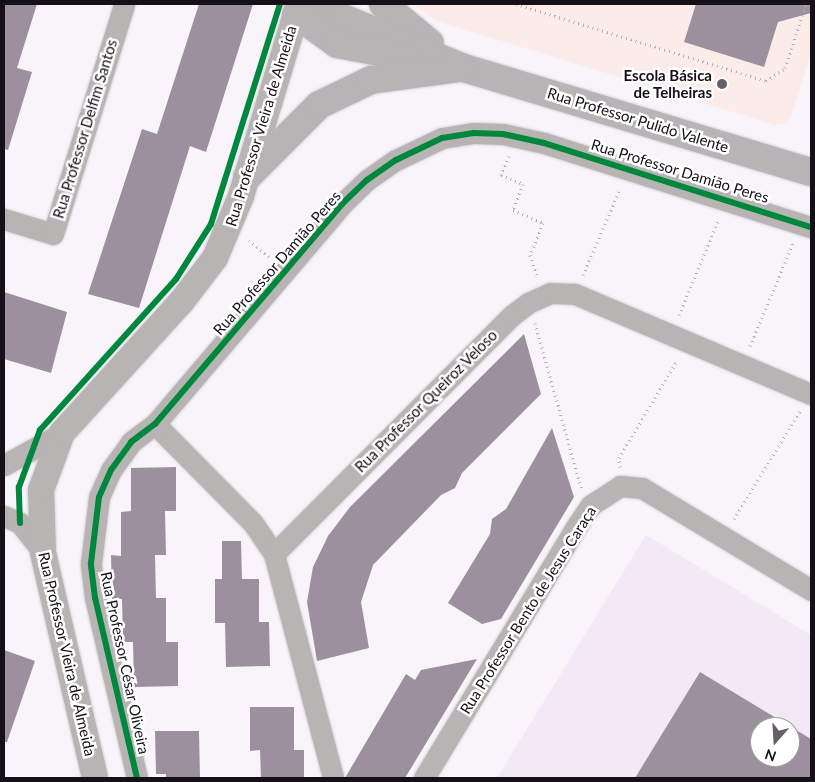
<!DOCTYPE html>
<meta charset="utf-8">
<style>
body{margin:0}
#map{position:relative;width:815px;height:782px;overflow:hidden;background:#f9f3fa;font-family:Lato,sans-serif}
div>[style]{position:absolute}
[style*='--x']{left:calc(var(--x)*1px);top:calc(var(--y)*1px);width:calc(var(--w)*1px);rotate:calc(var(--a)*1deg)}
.built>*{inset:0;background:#f3e8f6}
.education>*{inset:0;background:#fbebe9}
.building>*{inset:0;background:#9c909e}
.path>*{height:3px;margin-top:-1.5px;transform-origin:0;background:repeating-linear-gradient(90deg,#b4b0b2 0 1px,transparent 0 5px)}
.roads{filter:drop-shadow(0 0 1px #d4d0d5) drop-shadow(0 0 1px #d4d0d5)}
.minor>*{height:21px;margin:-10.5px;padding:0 10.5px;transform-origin:10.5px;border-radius:10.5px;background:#b8b4b4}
.tertiary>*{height:26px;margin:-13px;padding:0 13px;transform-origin:13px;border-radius:13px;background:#b8b4b4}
.secondary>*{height:28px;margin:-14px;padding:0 14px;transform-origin:14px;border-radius:14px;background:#b8b3b4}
.cycleway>*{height:6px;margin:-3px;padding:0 3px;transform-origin:3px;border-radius:3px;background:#00873e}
.dots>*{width:14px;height:14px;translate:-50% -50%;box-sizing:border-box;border:2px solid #fff;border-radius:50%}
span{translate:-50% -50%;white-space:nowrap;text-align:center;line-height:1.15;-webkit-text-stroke:5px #fff;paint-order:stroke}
.poi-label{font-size:15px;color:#151017;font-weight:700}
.right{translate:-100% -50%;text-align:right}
.street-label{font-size:15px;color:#151017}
.frame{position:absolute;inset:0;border:5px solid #151017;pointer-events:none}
.north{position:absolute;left:750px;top:717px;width:50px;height:50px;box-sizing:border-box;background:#fff;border:1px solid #a19fa2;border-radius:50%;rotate:199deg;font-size:14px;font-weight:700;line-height:20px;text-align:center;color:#151017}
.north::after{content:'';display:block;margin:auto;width:18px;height:22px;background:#655f66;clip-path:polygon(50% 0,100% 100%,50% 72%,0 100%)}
</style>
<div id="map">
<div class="built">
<div style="clip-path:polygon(evenodd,646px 535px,811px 635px,811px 778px,497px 778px,646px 535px,760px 727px,790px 727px,790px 757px,760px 757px,760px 727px)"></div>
</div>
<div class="education">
<div style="clip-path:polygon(412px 4px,811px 4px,811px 52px,791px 117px,784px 123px,775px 125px,434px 20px)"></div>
</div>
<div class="building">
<div style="clip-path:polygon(4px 4px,37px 4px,17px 68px,32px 72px,8px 150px,4px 149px)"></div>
<div style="clip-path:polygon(199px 4px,253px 4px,206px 152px,190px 146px,139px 308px,88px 294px,142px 129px,157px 134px)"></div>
<div style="clip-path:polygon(696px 4px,811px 4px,811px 13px,778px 22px,764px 67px,684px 42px)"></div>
<div style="clip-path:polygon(4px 292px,67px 312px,51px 373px,4px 359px)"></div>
<div style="clip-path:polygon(524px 334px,541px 394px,462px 473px,455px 488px,441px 495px,373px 565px,361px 602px,369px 648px,317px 661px,307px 602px,313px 567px,328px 536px,350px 507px)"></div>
<div style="clip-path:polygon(552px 428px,574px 497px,501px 619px,482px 624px,448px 603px,490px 534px,492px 519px,506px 509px)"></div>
<div style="clip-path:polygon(176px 467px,176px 511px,165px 511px,166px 555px,155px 555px,156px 598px,166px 598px,166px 642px,178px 642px,178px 686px,134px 687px,133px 642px,123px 642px,122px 599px,112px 599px,111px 555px,121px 556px,121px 512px,131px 511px,131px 468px)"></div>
<div style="clip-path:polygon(222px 541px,241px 541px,242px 579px,259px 579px,259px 622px,269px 622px,270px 666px,226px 667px,225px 623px,215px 623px,215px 579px,222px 579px)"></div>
<div style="clip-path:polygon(4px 650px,35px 661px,7px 742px,4px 742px)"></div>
<div style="clip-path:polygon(477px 659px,405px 778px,345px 778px,406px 674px,415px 680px,421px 670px)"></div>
<div style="clip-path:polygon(evenodd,700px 672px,811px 739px,811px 778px,635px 778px,700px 672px,760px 727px,790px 727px,790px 757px,760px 757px,760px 727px)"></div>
<div style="clip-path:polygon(250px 707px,294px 707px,294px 750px,304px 750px,304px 778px,261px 778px,260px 750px,250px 751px)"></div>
<div style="clip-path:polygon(155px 731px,199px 731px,200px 778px,166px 778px,166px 774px,156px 774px)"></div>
</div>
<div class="path">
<div style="--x:516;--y:4;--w:262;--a:17.1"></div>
<div style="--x:766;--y:81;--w:23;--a:-34"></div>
<div style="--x:785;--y:68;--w:67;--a:-71.8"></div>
<div style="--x:509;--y:156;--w:21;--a:113"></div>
<div style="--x:501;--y:175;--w:24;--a:22"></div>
<div style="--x:523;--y:184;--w:28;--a:111"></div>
<div style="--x:513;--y:210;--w:33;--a:23"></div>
<div style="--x:543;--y:223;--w:35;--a:112"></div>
<div style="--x:530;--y:255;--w:21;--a:71"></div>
<div style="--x:249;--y:240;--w:26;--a:40"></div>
<div style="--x:583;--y:275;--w:94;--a:-66.7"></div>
<div style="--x:679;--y:315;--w:104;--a:-67.4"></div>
<div style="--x:535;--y:323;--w:171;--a:74.4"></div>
<div style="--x:750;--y:346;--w:112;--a:-67.3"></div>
<div style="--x:620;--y:467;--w:9;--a:-96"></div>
<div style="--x:619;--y:458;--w:115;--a:-59.2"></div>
<div style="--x:734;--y:519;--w:127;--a:-58.6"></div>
</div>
<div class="roads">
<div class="minor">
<div style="--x:4;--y:219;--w:51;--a:17"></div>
<div style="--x:53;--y:234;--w:241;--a:-72.8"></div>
<div style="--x:155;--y:424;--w:139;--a:45.3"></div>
<div style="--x:253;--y:523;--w:37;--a:56"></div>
<div style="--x:274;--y:554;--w:232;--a:75.2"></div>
<div style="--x:4;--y:465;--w:66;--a:-28.9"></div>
<div style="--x:4;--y:516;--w:17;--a:24"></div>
<div style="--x:20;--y:523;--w:37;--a:52"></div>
<div style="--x:274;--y:554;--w:336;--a:-45.1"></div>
<div style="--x:511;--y:316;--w:21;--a:-37"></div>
<div style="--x:528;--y:303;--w:24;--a:-24"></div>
<div style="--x:550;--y:293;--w:25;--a:2"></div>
<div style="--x:575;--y:294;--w:256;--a:23"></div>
<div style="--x:137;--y:778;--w:185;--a:-103.1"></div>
<div style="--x:95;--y:598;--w:35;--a:-97"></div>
<div style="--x:91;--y:563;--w:66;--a:-83.1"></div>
<div style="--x:99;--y:497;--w:30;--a:-66"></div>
<div style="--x:111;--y:470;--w:34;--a:-54"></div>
<div style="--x:131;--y:442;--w:30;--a:-37"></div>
<div style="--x:155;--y:424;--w:289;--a:-49.6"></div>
<div style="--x:342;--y:204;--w:35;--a:-44"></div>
<div style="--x:367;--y:180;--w:35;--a:-35"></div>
<div style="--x:396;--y:160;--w:51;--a:-25.6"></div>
<div style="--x:442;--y:138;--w:32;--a:-9"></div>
<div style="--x:474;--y:133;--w:29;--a:2"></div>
<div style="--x:503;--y:134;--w:42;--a:12.4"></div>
<div style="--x:544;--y:143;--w:280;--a:17.5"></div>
<div style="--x:424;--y:778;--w:297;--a:-58.8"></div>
<div style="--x:578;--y:524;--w:23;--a:-56"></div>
<div style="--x:591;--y:505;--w:35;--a:-33"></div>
<div style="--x:620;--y:486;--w:22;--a:5"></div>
<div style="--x:642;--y:488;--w:197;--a:31.1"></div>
</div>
<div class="tertiary">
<div style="--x:95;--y:778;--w:232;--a:-103"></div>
<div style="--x:43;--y:552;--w:62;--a:-91.8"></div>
<div style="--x:41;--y:490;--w:61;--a:-69.8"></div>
<div style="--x:62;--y:433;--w:178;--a:-47.7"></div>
<div style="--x:182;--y:301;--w:54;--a:-52.5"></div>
<div style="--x:215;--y:258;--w:67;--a:-67.2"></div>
<div style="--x:241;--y:196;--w:201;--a:-73.2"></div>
</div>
<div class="secondary">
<div style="--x:383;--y:4;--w:61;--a:39.7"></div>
<div style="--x:296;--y:14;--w:49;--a:5.8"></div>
<div style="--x:345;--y:19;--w:129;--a:22.4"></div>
<div style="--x:464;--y:68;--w:362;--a:16.7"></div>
<div style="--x:297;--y:15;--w:49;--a:35.9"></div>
<div style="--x:337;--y:44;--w:70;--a:10.7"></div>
<div style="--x:247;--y:177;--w:102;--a:-45"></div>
<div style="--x:319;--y:105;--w:58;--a:-25.7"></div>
<div style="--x:371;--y:80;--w:90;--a:-7.7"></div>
</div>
</div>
<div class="cycleway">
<div style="--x:20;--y:523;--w:36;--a:-92"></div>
<div style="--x:19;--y:487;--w:61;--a:-69.8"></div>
<div style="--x:40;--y:430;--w:203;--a:-48"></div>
<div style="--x:176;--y:279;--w:65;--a:-57.5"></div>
<div style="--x:211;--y:224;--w:231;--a:-72.6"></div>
<div style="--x:137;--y:778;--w:185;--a:-103.1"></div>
<div style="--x:95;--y:598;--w:35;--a:-97"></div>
<div style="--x:91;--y:563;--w:66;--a:-83.1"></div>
<div style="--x:99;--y:497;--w:30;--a:-66"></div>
<div style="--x:111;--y:470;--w:34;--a:-54"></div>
<div style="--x:131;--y:442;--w:30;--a:-37"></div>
<div style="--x:155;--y:424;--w:289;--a:-49.6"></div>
<div style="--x:342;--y:204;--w:35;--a:-44"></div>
<div style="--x:367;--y:180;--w:35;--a:-35"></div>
<div style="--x:396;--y:160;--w:51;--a:-25.6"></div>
<div style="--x:442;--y:138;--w:32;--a:-9"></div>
<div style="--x:474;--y:133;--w:29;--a:2"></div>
<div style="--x:503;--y:134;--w:42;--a:12.4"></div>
<div style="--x:544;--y:143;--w:280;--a:17.5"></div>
</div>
<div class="dots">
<div style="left:722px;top:84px;background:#655f66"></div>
</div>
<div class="poi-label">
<span class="right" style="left:712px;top:84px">Escola Básica<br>de Telheiras</span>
</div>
<div class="street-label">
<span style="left:638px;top:120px;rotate:17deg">Rua Professor Pulido Valente</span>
<span style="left:261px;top:126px;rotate:-73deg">Rua Professor Vieira de Almeida</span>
<span style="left:85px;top:129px;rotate:-73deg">Rua Professor Delfim Santos</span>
<span style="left:680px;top:171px;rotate:17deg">Rua Professor Damião Peres</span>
<span style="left:277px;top:263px;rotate:-49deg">Rua Professor Damião Peres</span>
<span style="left:426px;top:401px;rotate:-45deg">Rua Professor Queiroz Veloso</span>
<span style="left:528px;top:610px;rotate:-58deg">Rua Professor Bento de Jesus Caraça</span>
<span style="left:67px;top:654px;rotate:77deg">Rua Professor Vieira de Almeida</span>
<span style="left:125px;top:663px;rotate:78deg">Rua Professor César Oliveira</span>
</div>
<div class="frame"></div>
<div class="north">N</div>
</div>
